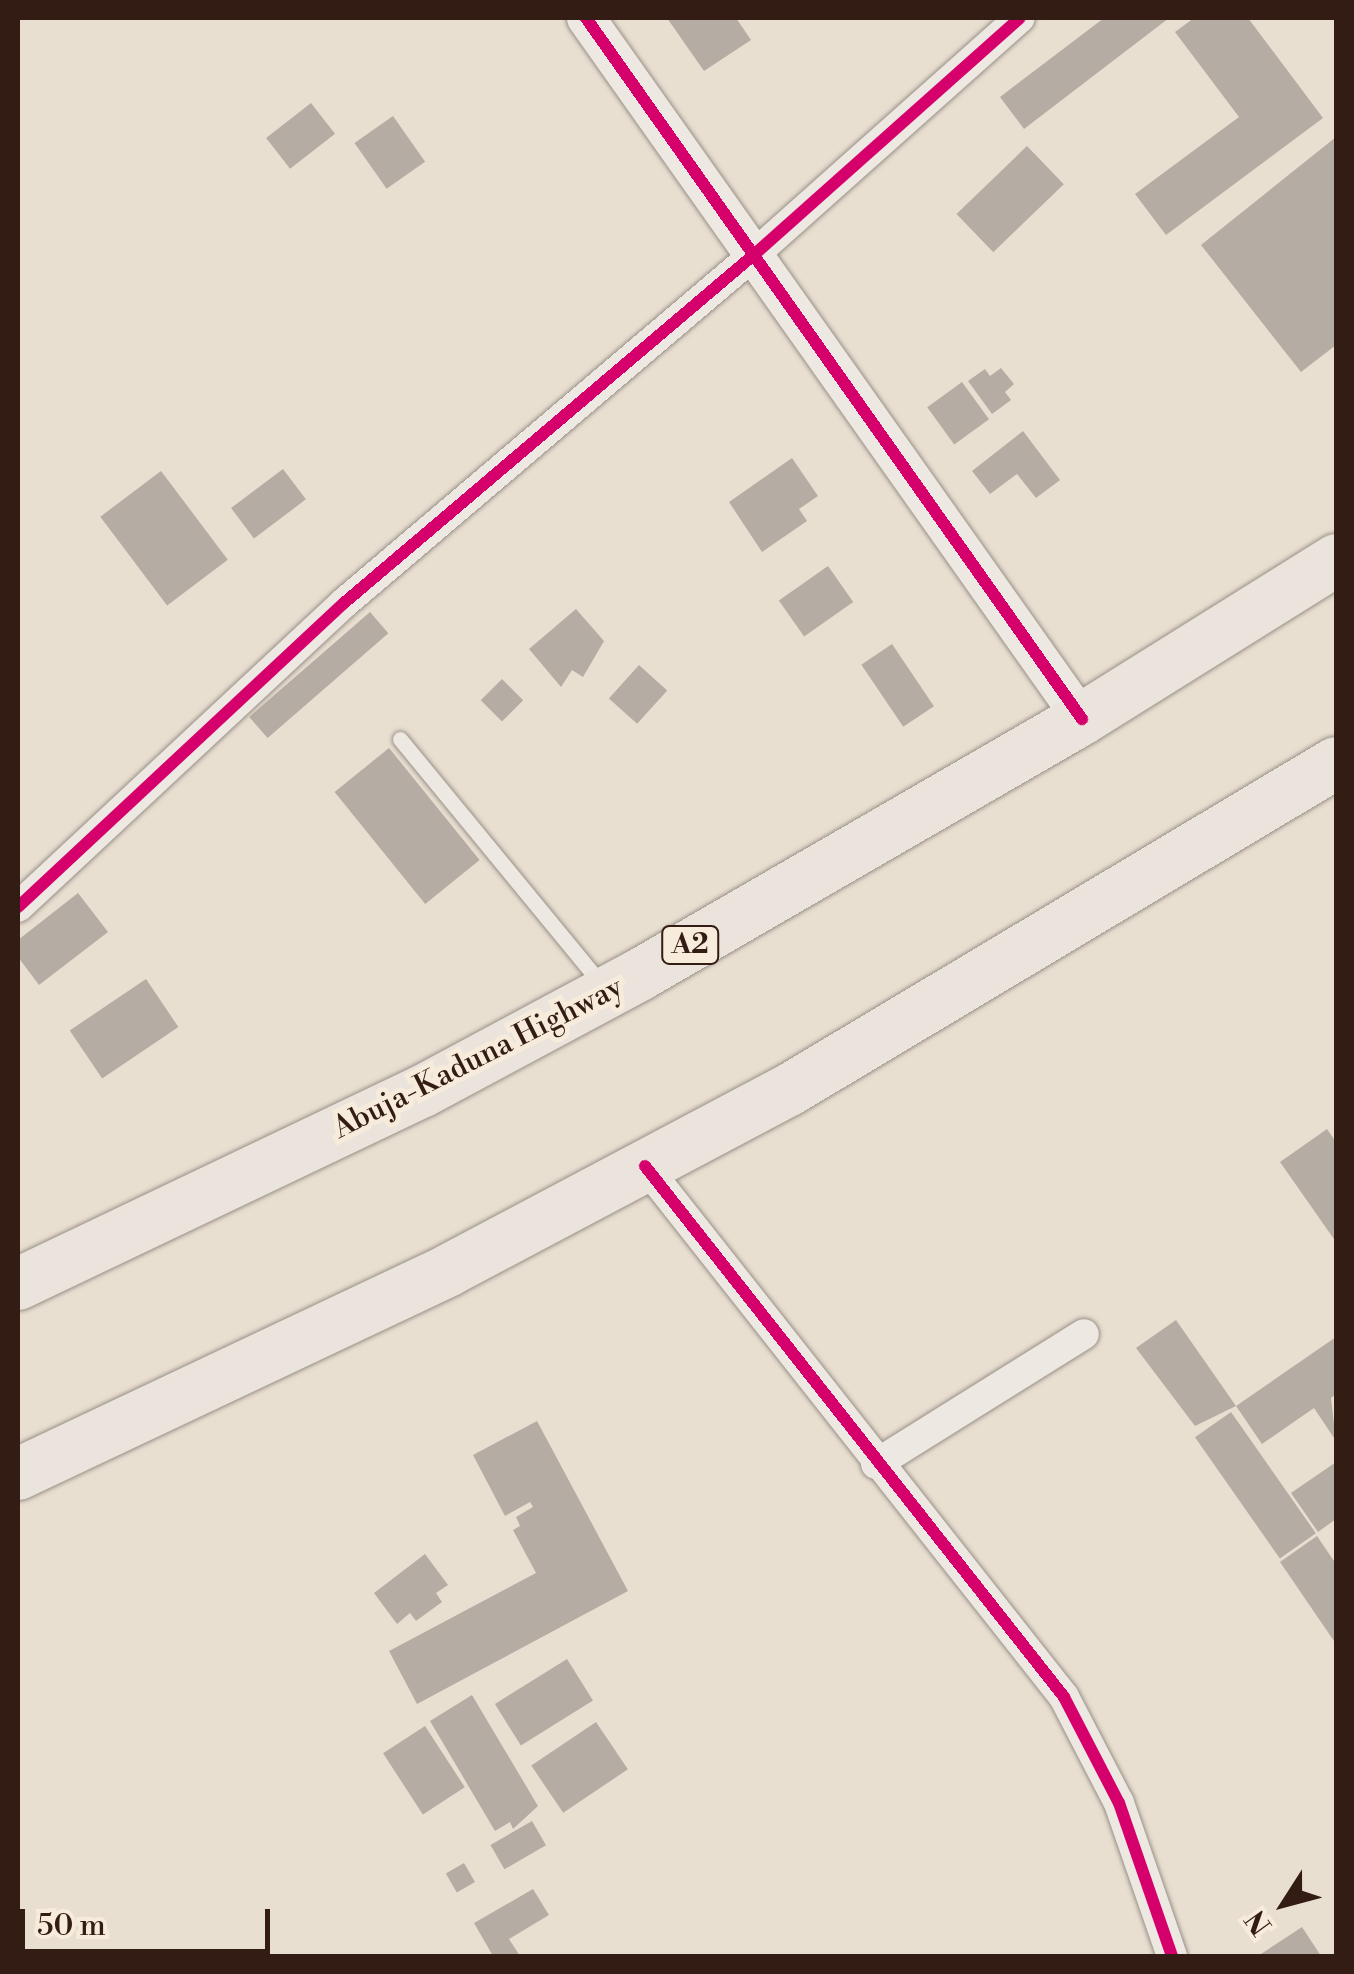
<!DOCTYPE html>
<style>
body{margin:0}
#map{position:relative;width:1354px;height:1974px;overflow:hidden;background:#e9dfd1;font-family:"Libre Bodoni",serif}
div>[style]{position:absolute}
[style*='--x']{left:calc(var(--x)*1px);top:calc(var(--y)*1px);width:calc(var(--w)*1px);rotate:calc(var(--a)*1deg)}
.building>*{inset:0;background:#b5aca3;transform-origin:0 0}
.roads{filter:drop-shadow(0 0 2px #999087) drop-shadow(0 0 2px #999087)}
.service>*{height:15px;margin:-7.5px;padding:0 7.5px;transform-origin:7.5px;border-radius:7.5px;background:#ede8e1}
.minor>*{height:30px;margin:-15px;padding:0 15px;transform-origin:15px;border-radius:15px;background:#ede8e1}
.tertiary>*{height:38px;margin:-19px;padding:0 19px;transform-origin:19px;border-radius:19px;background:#ede8e1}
.trunk>*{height:52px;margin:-26px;padding:0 26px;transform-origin:26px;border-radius:26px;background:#eae4dc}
.cycleway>*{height:12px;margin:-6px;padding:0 6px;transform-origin:6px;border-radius:6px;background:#d6006c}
span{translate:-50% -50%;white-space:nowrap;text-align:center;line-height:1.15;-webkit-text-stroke:10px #f7ecdb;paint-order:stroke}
.shield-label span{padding:2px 8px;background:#f7ecdb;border:2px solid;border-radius:8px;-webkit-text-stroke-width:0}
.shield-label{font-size:28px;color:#331c13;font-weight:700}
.street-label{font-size:30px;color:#331c13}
.frame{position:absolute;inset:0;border:20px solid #331c13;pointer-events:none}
.north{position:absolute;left:1234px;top:1854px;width:100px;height:100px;-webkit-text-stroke:8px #f7ecdb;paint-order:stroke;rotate:234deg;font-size:28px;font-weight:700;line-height:40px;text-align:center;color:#331c13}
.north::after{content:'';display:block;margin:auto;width:35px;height:45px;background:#331c13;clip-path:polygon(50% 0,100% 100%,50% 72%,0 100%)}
.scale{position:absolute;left:20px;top:1909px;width:250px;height:45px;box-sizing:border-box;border:5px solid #331c13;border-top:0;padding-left:12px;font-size:30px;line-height:35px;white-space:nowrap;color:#331c13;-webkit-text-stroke:8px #f7ecdb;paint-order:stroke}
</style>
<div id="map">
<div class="building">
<div style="clip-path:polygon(667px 18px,736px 18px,751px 40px,704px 71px)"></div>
<div style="clip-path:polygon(1104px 18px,1169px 18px,1024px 129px,1000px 97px)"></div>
<div style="clip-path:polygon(1194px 18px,1248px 18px,1323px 118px,1166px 235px,1135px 194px,1239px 117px,1175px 32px)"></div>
<div style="left:311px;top:103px;width:39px;height:57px;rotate:52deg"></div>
<div style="left:393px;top:116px;width:56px;height:47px;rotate:55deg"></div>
<div style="clip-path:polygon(1336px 137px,1336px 345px,1301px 372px,1201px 245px)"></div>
<div style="left:1027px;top:146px;width:53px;height:98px;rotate:46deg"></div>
<div style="clip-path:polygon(1001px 368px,1014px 384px,1005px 392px,1011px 400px,992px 414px,968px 381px,985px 369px,990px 376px)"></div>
<div style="left:962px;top:382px;width:46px;height:43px;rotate:54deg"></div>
<div style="clip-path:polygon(1023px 431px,1060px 480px,1036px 498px,1017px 474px,990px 494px,972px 471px)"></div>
<div style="clip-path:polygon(792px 458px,818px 496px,799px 509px,807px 521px,762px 552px,729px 502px)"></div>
<div style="left:283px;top:469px;width:38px;height:65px;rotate:53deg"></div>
<div style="left:161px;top:471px;width:111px;height:76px;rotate:53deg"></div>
<div style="left:828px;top:566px;width:44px;height:60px;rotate:55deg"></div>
<div style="clip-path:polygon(576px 609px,604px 641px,583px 677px,572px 670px,561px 687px,529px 649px)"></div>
<div style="left:370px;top:612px;width:28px;height:160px;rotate:49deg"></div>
<div style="left:892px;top:644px;width:75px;height:37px;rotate:56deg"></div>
<div style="left:639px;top:665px;width:38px;height:45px;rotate:42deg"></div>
<div style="left:502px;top:679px;width:30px;height:30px;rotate:45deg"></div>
<div style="left:389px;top:748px;width:144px;height:70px;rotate:51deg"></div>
<div style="clip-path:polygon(78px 893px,108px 932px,39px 985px,18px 957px,18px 940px)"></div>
<div style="left:146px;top:979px;width:58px;height:92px;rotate:56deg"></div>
<div style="clip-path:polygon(1327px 1129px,1336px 1142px,1336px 1242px,1280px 1162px)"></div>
<div style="clip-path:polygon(1176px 1320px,1236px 1406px,1195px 1426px,1136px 1348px)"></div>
<div style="clip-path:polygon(1336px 1337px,1336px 1394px,1331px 1398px,1336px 1441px,1314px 1408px,1262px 1444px,1236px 1406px)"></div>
<div style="left:1231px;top:1412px;width:148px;height:44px;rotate:55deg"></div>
<div style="clip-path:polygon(537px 1421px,628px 1591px,417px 1704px,389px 1651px,536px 1573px,513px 1530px,520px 1526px,516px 1517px,533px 1507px,530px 1502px,505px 1516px,473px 1455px)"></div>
<div style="clip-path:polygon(1336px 1462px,1336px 1519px,1318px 1532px,1291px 1493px)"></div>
<div style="clip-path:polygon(1317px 1536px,1336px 1564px,1336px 1644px,1280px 1562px)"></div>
<div style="clip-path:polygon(425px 1554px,448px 1585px,436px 1593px,442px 1602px,416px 1621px,410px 1613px,397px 1624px,374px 1593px)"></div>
<div style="left:567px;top:1659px;width:49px;height:85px;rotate:58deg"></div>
<div style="clip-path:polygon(472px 1695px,538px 1806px,513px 1829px,510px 1822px,495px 1831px,430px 1721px)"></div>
<div style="left:596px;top:1722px;width:57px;height:78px;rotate:56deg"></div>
<div style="left:425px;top:1726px;width:73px;height:50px;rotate:57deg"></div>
<div style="left:532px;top:1821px;width:28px;height:48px;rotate:60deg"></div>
<div style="left:464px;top:1863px;width:22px;height:21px;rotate:60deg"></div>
<div style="clip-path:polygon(533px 1889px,549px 1915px,509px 1939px,520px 1956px,493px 1956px,474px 1923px)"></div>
<div style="clip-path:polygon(1302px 1927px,1321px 1956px,1258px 1956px)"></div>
</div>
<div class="roads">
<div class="service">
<div style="--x:400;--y:739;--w:318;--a:50.6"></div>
</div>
<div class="minor">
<div style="--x:18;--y:907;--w:446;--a:-43"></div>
<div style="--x:344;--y:603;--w:541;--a:-40.35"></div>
<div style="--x:756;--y:253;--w:353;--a:-41.7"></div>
<div style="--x:645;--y:1166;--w:676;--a:51.72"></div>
<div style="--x:1064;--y:1697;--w:119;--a:62.6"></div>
<div style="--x:1119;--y:1803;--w:162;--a:70.9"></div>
<div style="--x:876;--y:1464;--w:245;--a:-32"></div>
</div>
<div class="tertiary">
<div style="--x:586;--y:18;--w:859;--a:54.72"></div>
</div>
<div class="trunk">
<div style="--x:18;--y:1284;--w:449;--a:-25.5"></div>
<div style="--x:423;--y:1091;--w:247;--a:-28.2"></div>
<div style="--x:641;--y:974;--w:509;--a:-30.04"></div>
<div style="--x:1082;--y:719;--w:300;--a:-32"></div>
<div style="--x:18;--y:1474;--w:477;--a:-25.3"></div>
<div style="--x:449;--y:1270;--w:385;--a:-27.9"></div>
<div style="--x:789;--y:1090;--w:637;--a:-30.87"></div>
</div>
</div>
<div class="cycleway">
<div style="--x:586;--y:18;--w:859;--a:54.72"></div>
<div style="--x:18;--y:907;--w:446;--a:-43"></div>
<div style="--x:344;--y:603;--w:541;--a:-40.35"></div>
<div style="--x:756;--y:253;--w:353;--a:-41.7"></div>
<div style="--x:645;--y:1166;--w:676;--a:51.72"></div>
<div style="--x:1064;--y:1697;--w:119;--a:62.6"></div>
<div style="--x:1119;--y:1803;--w:162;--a:70.9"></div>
</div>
<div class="shield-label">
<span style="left:690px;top:945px">A2</span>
</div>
<div class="street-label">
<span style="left:478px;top:1058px;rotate:-27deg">Abuja-Kaduna Highway</span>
</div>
<div class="frame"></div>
<div class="north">N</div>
<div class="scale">50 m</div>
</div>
